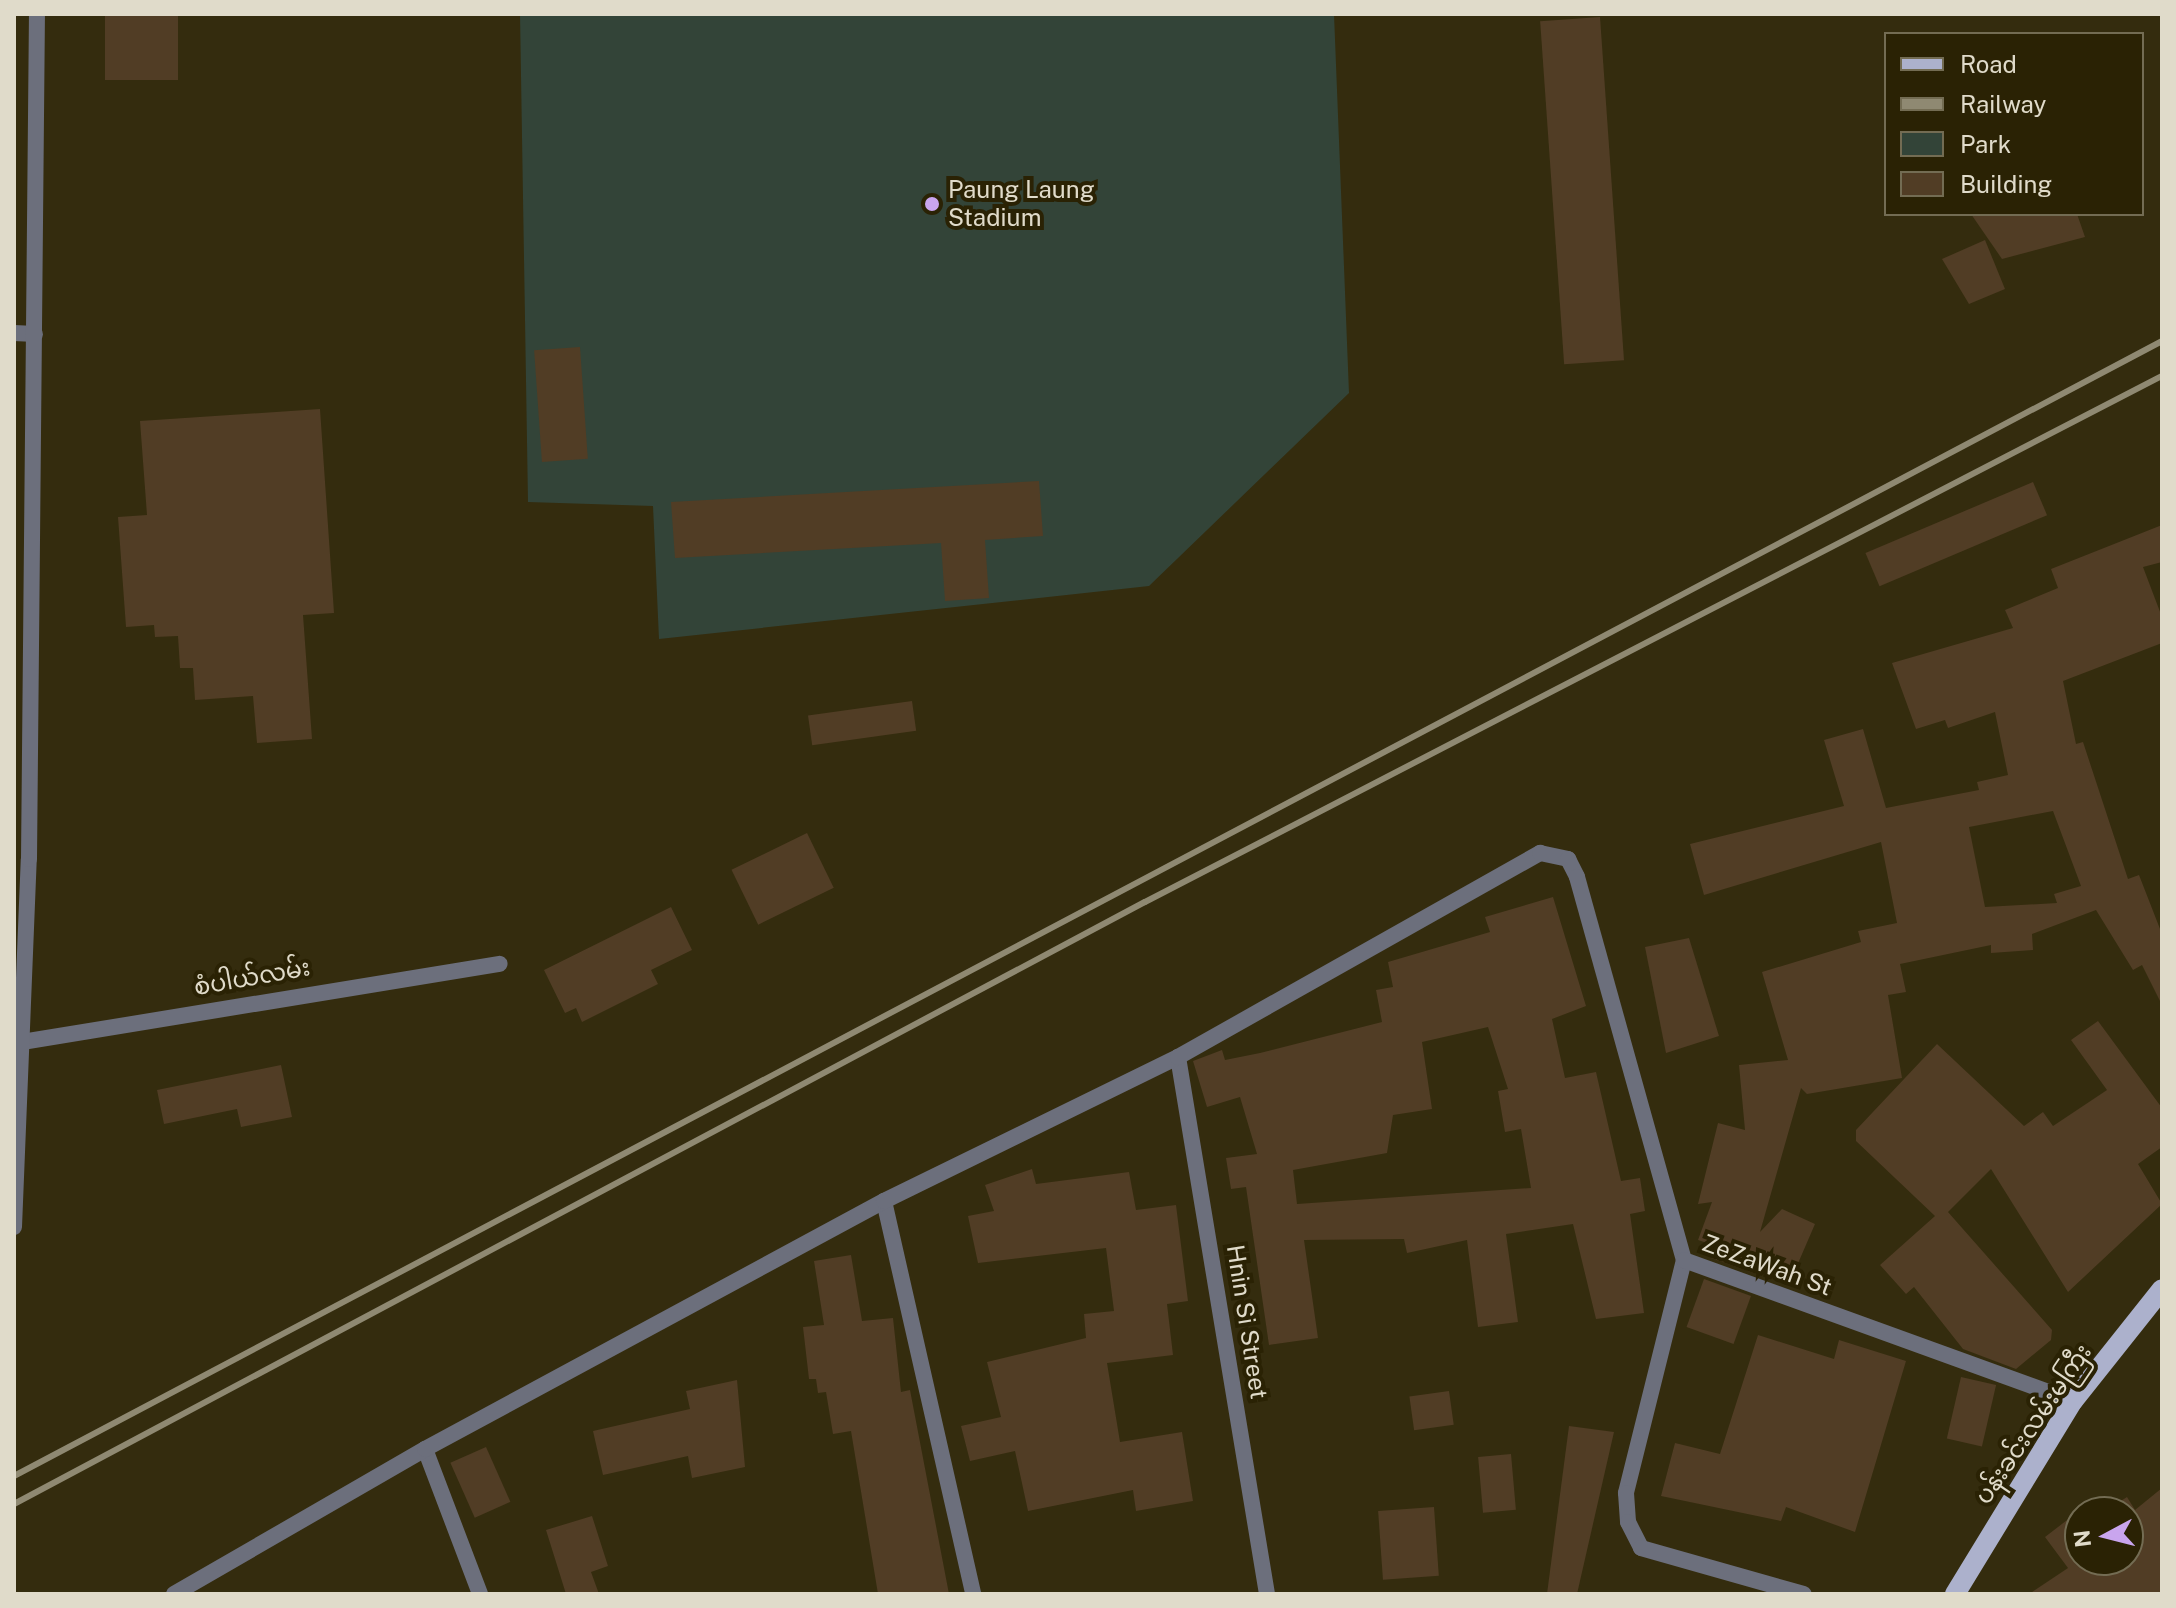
<!DOCTYPE html>
<meta charset="utf-8">
<style>
body{margin:0}
#map{position:relative;width:2176px;height:1608px;overflow:hidden;background:#342c0e;font-family:"Public Sans","Noto Sans Myanmar",sans-serif}
div>[style]{position:absolute}
[style*='--x']{left:calc(var(--x)*1px);top:calc(var(--y)*1px);width:calc(var(--w)*1px);rotate:calc(var(--a)*1deg)}
.green>*{inset:0;background:#334438}
.building>*{inset:0;background:#513d25;transform-origin:0 0}
.minor>*{height:16px;margin:-8px;padding:0 8px;transform-origin:8px;border-radius:8px;background:#6c6f7c}
.primary>*{height:20px;margin:-10px;padding:0 10px;transform-origin:10px;border-radius:10px;background:#acb1cc}
.rail>*{height:6px;margin:-3px;padding:0 3px;transform-origin:3px;border-radius:3px;background:#8f8972}
.dots>*{width:22px;height:22px;translate:-50% -50%;box-sizing:border-box;border:4px solid #2a2204;border-radius:50%}
span{translate:-50% -50%;white-space:nowrap;text-align:center;line-height:1.15;-webkit-text-stroke:8px #2a2204;paint-order:stroke}
.poi-label{font-size:24px;color:#e0dbca}
.left{translate:0 -50%;text-align:left}
.street-label{font-size:24px;color:#e0dbca}
.frame{position:absolute;inset:0;border:16px solid #e0dbca;pointer-events:none}
.legend{position:absolute;left:1884px;top:32px;width:260px;height:184px;box-sizing:border-box;background:#2a2204;border:2px solid #736c53;margin:0;padding:10px 14px;list-style:none;font-size:24px;color:#e0dbca}
.legend li{display:flex;align-items:center;gap:16px;height:40px}
.legend b{width:40px;border:2px solid #736c53}
.north{position:absolute;left:2064px;top:1496px;width:80px;height:80px;box-sizing:border-box;background:#2a2204;border:2px solid #736c53;border-radius:50%;rotate:263deg;font-size:22px;font-weight:700;line-height:32px;text-align:center;color:#e0dbca}
.north::after{content:'';display:block;margin:auto;width:28px;height:36px;background:#c9a5ee;clip-path:polygon(50% 0,100% 100%,50% 72%,0 100%)}
</style>
<div id="map">
<div class="green">
<div style="clip-path:polygon(520px 14px,1334px 14px,1349px 393px,1149px 586px,659px 639px,653px 506px,528px 502px)"></div>
</div>
<div class="building">
<div style="left:105px;top:14px;width:73px;height:66px"></div>
<div style="left:1600px;top:17px;width:344px;height:60px;rotate:86deg"></div>
<div style="clip-path:polygon(1971px 214px,2077px 214px,2085px 237px,2002px 259px)"></div>
<div style="clip-path:polygon(1985px 240px,2005px 289px,1969px 304px,1942px 259px)"></div>
<div style="left:580px;top:347px;width:112px;height:46px;rotate:86deg"></div>
<div style="clip-path:polygon(320px 409px,334px 613px,303px 615px,312px 739px,257px 743px,253px 696px,195px 700px,193px 668px,180px 668px,178px 636px,155px 637px,154px 625px,126px 627px,118px 517px,147px 515px,140px 421px)"></div>
<div style="clip-path:polygon(1039px 481px,1043px 536px,985px 540px,989px 598px,945px 601px,941px 543px,675px 558px,671px 502px)"></div>
<div style="left:2033px;top:482px;width:36px;height:182px;rotate:67deg"></div>
<div style="clip-path:polygon(evenodd,2162px 525px,2162px 562px,2143px 567px,2162px 617px,2162px 643px,2063px 681px,2076px 744px,2083px 742px,2128px 879px,2139px 875px,2162px 934px,2162px 1005px,2142px 965px,2133px 970px,2096px 910px,2032px 934px,2033px 950px,1991px 953px,1991px 945px,1900px 964px,1906px 992px,1888px 995px,1902px 1078px,1807px 1094px,1801px 1088px,1760px 1232px,1782px 1209px,1815px 1224px,1796px 1268px,1766px 1255px,1759px 1275px,1711px 1258px,1716px 1246px,1698px 1240px,1712px 1202px,1698px 1204px,1718px 1123px,1745px 1130px,1739px 1065px,1788px 1060px,1762px 972px,1861px 942px,1858px 931px,1897px 923px,1881px 842px,1704px 895px,1690px 844px,1844px 806px,1824px 740px,1863px 729px,1886px 808px,1979px 790px,1977px 782px,2008px 775px,1995px 712px,1948px 728px,1945px 720px,1916px 729px,1892px 663px,2013px 628px,2005px 610px,2058px 588px,2051px 569px,2162px 525px,2053px 811px,2081px 886px,2054px 894px,2057px 903px,1985px 907px,1969px 827px,2053px 811px)"></div>
<div style="left:912px;top:701px;width:30px;height:105px;rotate:82deg"></div>
<div style="left:807px;top:833px;width:61px;height:84px;rotate:64deg"></div>
<div style="clip-path:polygon(evenodd,1553px 897px,1586px 1006px,1552px 1019px,1565px 1078px,1596px 1072px,1621px 1181px,1640px 1178px,1645px 1211px,1630px 1214px,1644px 1313px,1596px 1319px,1573px 1224px,1506px 1234px,1518px 1322px,1478px 1327px,1467px 1240px,1407px 1253px,1404px 1239px,1304px 1240px,1318px 1338px,1269px 1345px,1246px 1187px,1231px 1189px,1226px 1158px,1257px 1154px,1240px 1097px,1207px 1107px,1193px 1061px,1222px 1050px,1225px 1060px,1260px 1053px,1382px 1022px,1376px 990px,1393px 987px,1388px 962px,1490px 932px,1485px 917px,1553px 897px,1488px 1027px,1508px 1089px,1498px 1091px,1505px 1132px,1521px 1129px,1531px 1188px,1297px 1204px,1293px 1170px,1387px 1153px,1393px 1115px,1432px 1109px,1422px 1042px,1488px 1027px)"></div>
<div style="clip-path:polygon(671px 907px,692px 950px,651px 970px,658px 984px,582px 1022px,576px 1008px,565px 1013px,544px 970px)"></div>
<div style="clip-path:polygon(1689px 938px,1719px 1036px,1666px 1053px,1645px 947px)"></div>
<div style="clip-path:polygon(2098px 1021px,2162px 1108px,2162px 1147px,2138px 1164px,2162px 1204px,2068px 1292px,1991px 1169px,1948px 1212px,2052px 1330px,2051px 1340px,2016px 1369px,1963px 1349px,1914px 1287px,1906px 1294px,1880px 1265px,1935px 1216px,1856px 1141px,1856px 1130px,1937px 1044px,2024px 1126px,2043px 1112px,2053px 1126px,2107px 1090px,2071px 1040px)"></div>
<div style="clip-path:polygon(281px 1065px,292px 1117px,241px 1127px,237px 1109px,164px 1124px,157px 1090px)"></div>
<div style="clip-path:polygon(1032px 1169px,1036px 1184px,1129px 1172px,1136px 1210px,1176px 1205px,1188px 1301px,1167px 1304px,1173px 1355px,1107px 1363px,1120px 1442px,1182px 1432px,1193px 1501px,1136px 1511px,1133px 1490px,1028px 1511px,1015px 1451px,970px 1461px,961px 1426px,1001px 1417px,987px 1362px,1086px 1338px,1084px 1314px,1114px 1311px,1106px 1248px,978px 1263px,968px 1216px,994px 1211px,985px 1185px)"></div>
<div style="clip-path:polygon(851px 1255px,862px 1321px,893px 1318px,901px 1392px,910px 1390px,949px 1594px,878px 1594px,851px 1431px,833px 1434px,826px 1392px,818px 1393px,816px 1379px,809px 1379px,803px 1327px,824px 1325px,814px 1261px)"></div>
<div style="left:1704px;top:1279px;width:50px;height:51px;rotate:20deg"></div>
<div style="clip-path:polygon(1758px 1335px,1834px 1359px,1839px 1340px,1906px 1361px,1855px 1532px,1786px 1507px,1781px 1521px,1661px 1496px,1675px 1443px,1720px 1454px)"></div>
<div style="left:1961px;top:1377px;width:36px;height:63px;rotate:13deg"></div>
<div style="clip-path:polygon(737px 1380px,745px 1467px,692px 1478px,688px 1456px,603px 1475px,593px 1431px,690px 1409px,686px 1391px)"></div>
<div style="left:1449px;top:1391px;width:34px;height:40px;rotate:82deg"></div>
<div style="clip-path:polygon(1569px 1426px,1614px 1432px,1577px 1594px,1547px 1594px)"></div>
<div style="left:486px;top:1447px;width:60px;height:39px;rotate:66deg"></div>
<div style="left:1511px;top:1454px;width:56px;height:33px;rotate:85deg"></div>
<div style="clip-path:polygon(2162px 1488px,2162px 1594px,2029px 1594px,2068px 1568px,2045px 1537px,2071px 1517px,2080px 1527px,2080px 1560px,2128px 1560px,2128px 1512px,2104px 1512px,2127px 1497px,2135px 1510px)"></div>
<div style="left:1434px;top:1507px;width:69px;height:56px;rotate:86deg"></div>
<div style="clip-path:polygon(592px 1516px,608px 1566px,591px 1572px,599px 1594px,566px 1594px,546px 1530px)"></div>
</div>
<div class="minor">
<div style="--x:14;--y:333;--w:21;--a:3"></div>
<div style="--x:16;--y:1043;--w:490;--a:-9.3"></div>
<div style="--x:1178;--y:1057;--w:544;--a:80.59"></div>
<div style="--x:884;--y:1201;--w:403;--a:77.2"></div>
<div style="--x:14;--y:1227;--w:368;--a:-87.7"></div>
<div style="--x:29;--y:859;--w:845;--a:-89.46"></div>
<div style="--x:1684;--y:1260;--w:240;--a:104"></div>
<div style="--x:1626;--y:1493;--w:29;--a:86"></div>
<div style="--x:1628;--y:1522;--w:29;--a:63"></div>
<div style="--x:1641;--y:1548;--w:169;--a:15.8"></div>
<div style="--x:425;--y:1449;--w:155;--a:69.2"></div>
<div style="--x:174;--y:1594;--w:290;--a:-30"></div>
<div style="--x:425;--y:1449;--w:522;--a:-28.38"></div>
<div style="--x:884;--y:1201;--w:327;--a:-26.1"></div>
<div style="--x:1178;--y:1057;--w:416;--a:-29.4"></div>
<div style="--x:1540;--y:853;--w:29;--a:12"></div>
<div style="--x:1568;--y:859;--w:20;--a:63"></div>
<div style="--x:1577;--y:877;--w:398;--a:74.4"></div>
<div style="--x:1684;--y:1260;--w:414;--a:19.9"></div>
</div>
<div class="primary">
<div style="--x:1955;--y:1594;--w:226;--a:-58.6"></div>
<div style="--x:2073;--y:1401;--w:143;--a:-51.5"></div>
</div>
<div class="rail">
<div style="--x:14;--y:1476;--w:2429;--a:-27.85"></div>
<div style="--x:14;--y:1504;--w:1281;--a:-28.03"></div>
<div style="--x:1145;--y:902;--w:1145;--a:-27.35"></div>
</div>
<div class="dots">
<div style="left:932px;top:204px;background:#c9a5ee"></div>
</div>
<div class="poi-label">
<span class="left" style="left:948px;top:204px">Paung Laung<br>Stadium</span>
</div>
<div class="street-label">
<span style="left:252px;top:977px;rotate:-10deg">စံပါယ်လမ်း</span>
<span style="left:1767px;top:1265px;rotate:20deg">ZeZaWah St</span>
<span style="left:1247px;top:1322px;rotate:81deg">Hnin Si Street</span>
<span style="left:2033px;top:1424px;rotate:-56deg">ပန်းခင်းလမ်းမကြီး</span>
</div>
<div class="frame"></div>
<ul class="legend">
<li><b style="height:10px;background:#acb1cc"></b>Road</li>
<li><b style="height:10px;background:#8f8972"></b>Railway</li>
<li><b style="height:22px;background:#334438"></b>Park</li>
<li><b style="height:22px;background:#513d25"></b>Building</li>
</ul>
<div class="north">N</div>
</div>
